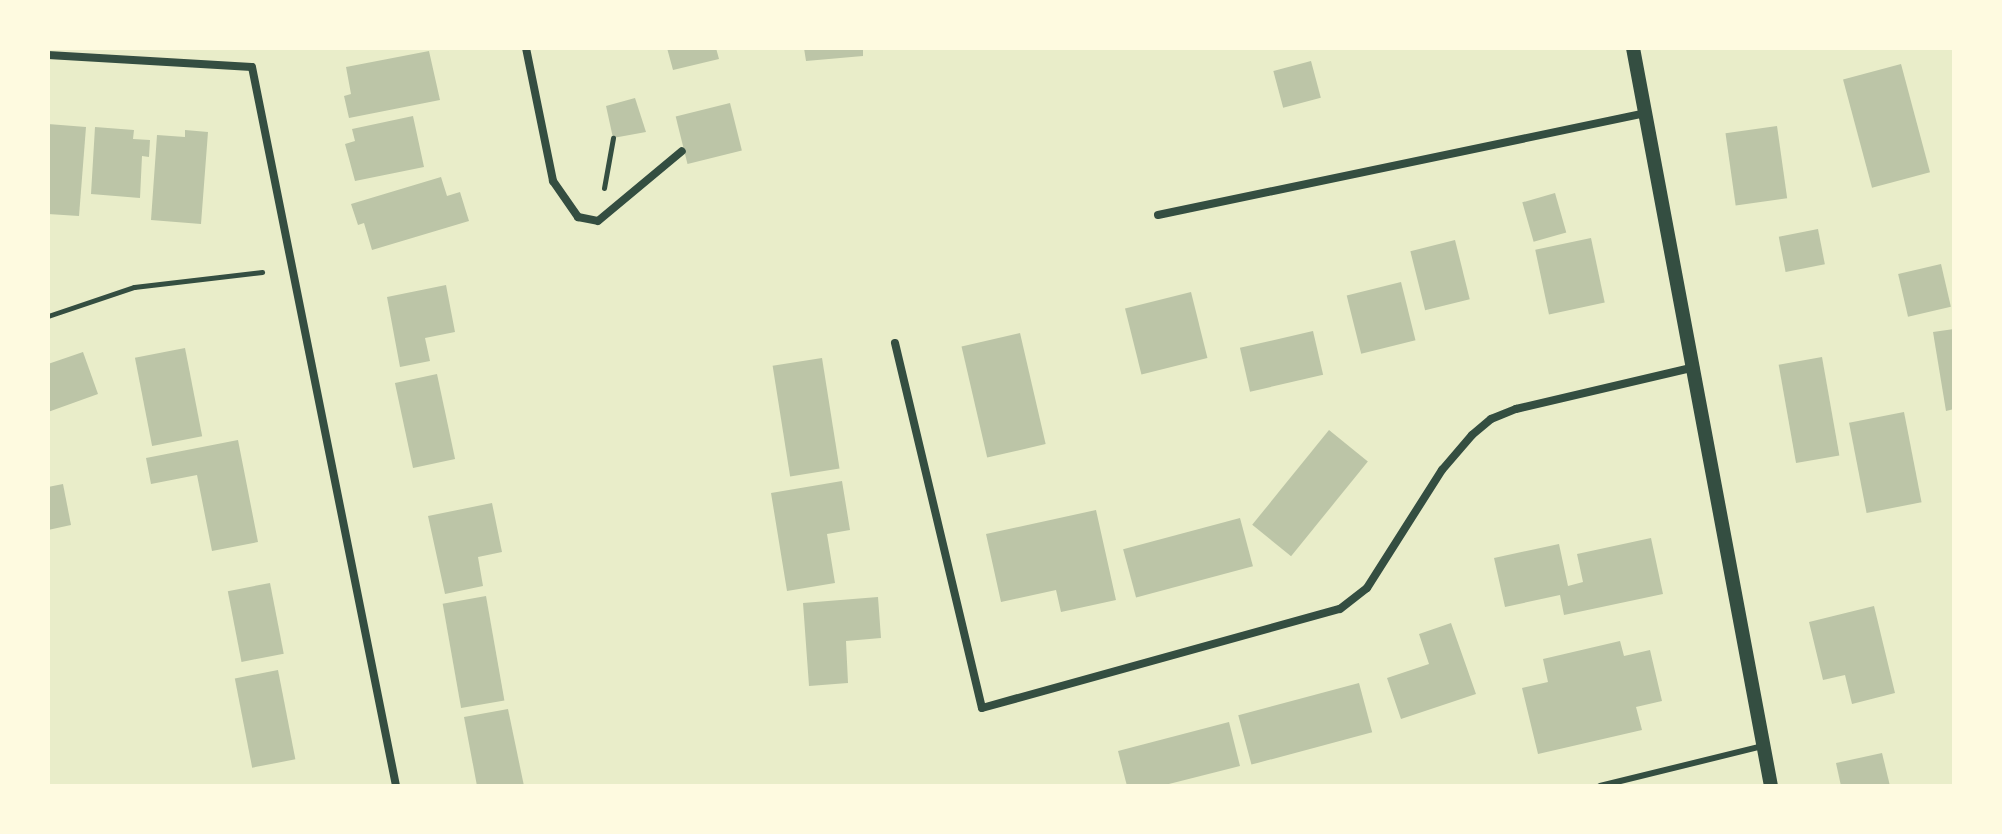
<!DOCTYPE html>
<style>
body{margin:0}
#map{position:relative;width:2002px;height:834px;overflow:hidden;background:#e9edc9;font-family:"Playfair Display",serif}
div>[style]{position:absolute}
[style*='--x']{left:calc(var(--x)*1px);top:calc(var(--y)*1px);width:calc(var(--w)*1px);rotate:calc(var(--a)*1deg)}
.building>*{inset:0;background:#bcc5a7;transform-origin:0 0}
.path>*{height:5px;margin:-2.5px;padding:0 2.5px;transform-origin:2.5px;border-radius:2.5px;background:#344e41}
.service>*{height:6px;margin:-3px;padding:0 3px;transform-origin:3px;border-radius:3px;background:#344e41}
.minor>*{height:8px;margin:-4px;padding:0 4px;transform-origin:4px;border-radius:4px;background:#344e41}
.tertiary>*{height:14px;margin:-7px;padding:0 7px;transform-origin:7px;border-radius:7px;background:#344e41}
span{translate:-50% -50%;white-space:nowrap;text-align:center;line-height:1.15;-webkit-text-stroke:6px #fefae0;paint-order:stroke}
.frame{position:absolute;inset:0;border:50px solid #fefae0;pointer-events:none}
</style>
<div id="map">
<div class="building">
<div style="clip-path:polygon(667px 48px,716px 48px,719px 59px,673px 70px)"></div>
<div style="clip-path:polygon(804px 48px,863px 48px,863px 56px,806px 61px)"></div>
<div style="clip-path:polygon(429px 51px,440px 100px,349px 118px,344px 96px,351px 94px,346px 67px)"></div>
<div style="left:1311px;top:61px;width:38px;height:39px;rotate:75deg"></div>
<div style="left:1901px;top:64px;width:112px;height:60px;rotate:75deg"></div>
<div style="clip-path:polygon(635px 98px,646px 132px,613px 138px,606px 106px)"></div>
<div style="left:730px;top:103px;width:49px;height:56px;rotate:76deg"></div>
<div style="clip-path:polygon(413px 116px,424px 167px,355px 181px,345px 144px,355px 141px,352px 129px)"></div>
<div style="clip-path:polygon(48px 124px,86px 127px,79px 216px,48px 214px)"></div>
<div style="left:1777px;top:126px;width:73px;height:52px;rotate:82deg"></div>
<div style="clip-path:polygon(95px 127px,134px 130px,133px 139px,150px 140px,149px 157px,142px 156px,140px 198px,91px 194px)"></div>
<div style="clip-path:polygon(185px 130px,208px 132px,201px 224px,151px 220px,157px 135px,185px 137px)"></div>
<div style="clip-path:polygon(441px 177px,447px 196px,460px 192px,469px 221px,372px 250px,364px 223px,358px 225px,351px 204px)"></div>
<div style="left:1555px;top:193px;width:41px;height:34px;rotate:74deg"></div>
<div style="left:1818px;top:229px;width:36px;height:40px;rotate:79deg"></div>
<div style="left:1591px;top:238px;width:66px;height:57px;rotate:78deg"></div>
<div style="left:1455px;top:240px;width:61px;height:46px;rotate:76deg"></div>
<div style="left:1941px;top:264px;width:44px;height:44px;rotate:77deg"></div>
<div style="left:1401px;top:282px;width:60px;height:56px;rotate:76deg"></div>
<div style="clip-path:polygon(446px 285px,455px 332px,425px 338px,430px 361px,400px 367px,387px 297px)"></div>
<div style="left:1191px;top:292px;width:68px;height:68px;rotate:76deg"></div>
<div style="clip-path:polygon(1954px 329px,1954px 409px,1946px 411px,1933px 332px)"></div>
<div style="left:1313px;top:331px;width:45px;height:75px;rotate:77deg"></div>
<div style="left:1020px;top:333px;width:114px;height:60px;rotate:77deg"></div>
<div style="left:185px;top:348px;width:90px;height:51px;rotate:79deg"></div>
<div style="clip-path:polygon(83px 352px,98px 394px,48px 412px,48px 364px)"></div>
<div style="left:1822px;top:357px;width:100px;height:44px;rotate:80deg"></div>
<div style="left:822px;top:358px;width:112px;height:50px;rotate:81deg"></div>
<div style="left:437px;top:374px;width:87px;height:43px;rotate:78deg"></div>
<div style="left:1904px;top:412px;width:92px;height:56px;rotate:79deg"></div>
<div style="left:1329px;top:430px;width:50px;height:122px;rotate:39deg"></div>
<div style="clip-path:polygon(238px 440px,258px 542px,212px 551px,197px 475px,151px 484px,146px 458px)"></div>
<div style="clip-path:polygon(842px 481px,850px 530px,827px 534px,835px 583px,787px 591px,771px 493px)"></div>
<div style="clip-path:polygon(63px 484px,71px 525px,48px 530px,48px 487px)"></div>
<div style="clip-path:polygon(492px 503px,502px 552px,478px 557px,483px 586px,445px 594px,428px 516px)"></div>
<div style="clip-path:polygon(1096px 510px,1116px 600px,1061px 612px,1056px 590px,1001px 602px,986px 534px)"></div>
<div style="left:1240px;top:518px;width:50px;height:121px;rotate:75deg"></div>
<div style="clip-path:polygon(1651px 538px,1663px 594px,1564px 615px,1560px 595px,1505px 607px,1494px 558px,1559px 544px,1568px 586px,1583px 582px,1577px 554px)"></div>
<div style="left:270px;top:583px;width:72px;height:43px;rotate:79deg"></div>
<div style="left:486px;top:596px;width:106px;height:44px;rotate:80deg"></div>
<div style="clip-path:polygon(878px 597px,881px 638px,846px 641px,848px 683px,809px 686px,803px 603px)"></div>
<div style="clip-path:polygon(1874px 606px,1895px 693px,1852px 704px,1845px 675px,1823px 680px,1809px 622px)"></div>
<div style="clip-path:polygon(1451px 623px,1476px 694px,1401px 719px,1387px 678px,1429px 664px,1419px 634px)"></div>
<div style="clip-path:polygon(1620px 641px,1624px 656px,1650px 650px,1662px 701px,1636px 707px,1642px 730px,1538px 754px,1522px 688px,1548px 682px,1543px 659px)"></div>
<div style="left:278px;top:670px;width:91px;height:44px;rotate:79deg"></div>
<div style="left:1359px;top:683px;width:51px;height:125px;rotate:75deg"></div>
<div style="clip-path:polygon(508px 709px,524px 786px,477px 786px,464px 717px)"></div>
<div style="clip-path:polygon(1229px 722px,1240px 766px,1161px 786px,1127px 786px,1118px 751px)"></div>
<div style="clip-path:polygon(1882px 753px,1890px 786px,1841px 786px,1836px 763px)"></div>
</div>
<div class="path">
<div style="--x:604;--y:188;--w:51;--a:-79.8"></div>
<div style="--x:48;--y:316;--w:91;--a:-18.6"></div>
<div style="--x:134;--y:287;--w:129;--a:-6.7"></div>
</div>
<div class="service">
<div style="--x:1600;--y:786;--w:168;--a:-13.8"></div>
</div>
<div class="minor">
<div style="--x:526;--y:48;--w:136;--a:78.5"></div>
<div style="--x:553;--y:181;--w:44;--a:55.2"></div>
<div style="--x:578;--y:217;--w:20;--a:11"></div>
<div style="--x:598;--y:221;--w:109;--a:-39.8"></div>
<div style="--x:48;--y:55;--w:204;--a:3.4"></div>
<div style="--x:252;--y:67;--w:733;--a:78.67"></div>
<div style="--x:1158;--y:215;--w:499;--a:-11.8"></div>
<div style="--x:895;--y:343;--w:375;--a:76.6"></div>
<div style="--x:982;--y:708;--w:371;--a:-15.5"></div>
<div style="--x:1340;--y:609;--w:34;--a:-38"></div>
<div style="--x:1367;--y:588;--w:140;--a:-57.6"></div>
<div style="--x:1442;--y:470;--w:46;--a:-49.4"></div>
<div style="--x:1472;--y:435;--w:25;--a:-40"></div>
<div style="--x:1491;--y:419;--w:27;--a:-22"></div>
<div style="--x:1516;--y:409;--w:184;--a:-13.2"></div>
</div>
<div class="tertiary">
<div style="--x:1633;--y:48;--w:751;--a:79.41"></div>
</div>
<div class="frame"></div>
</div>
